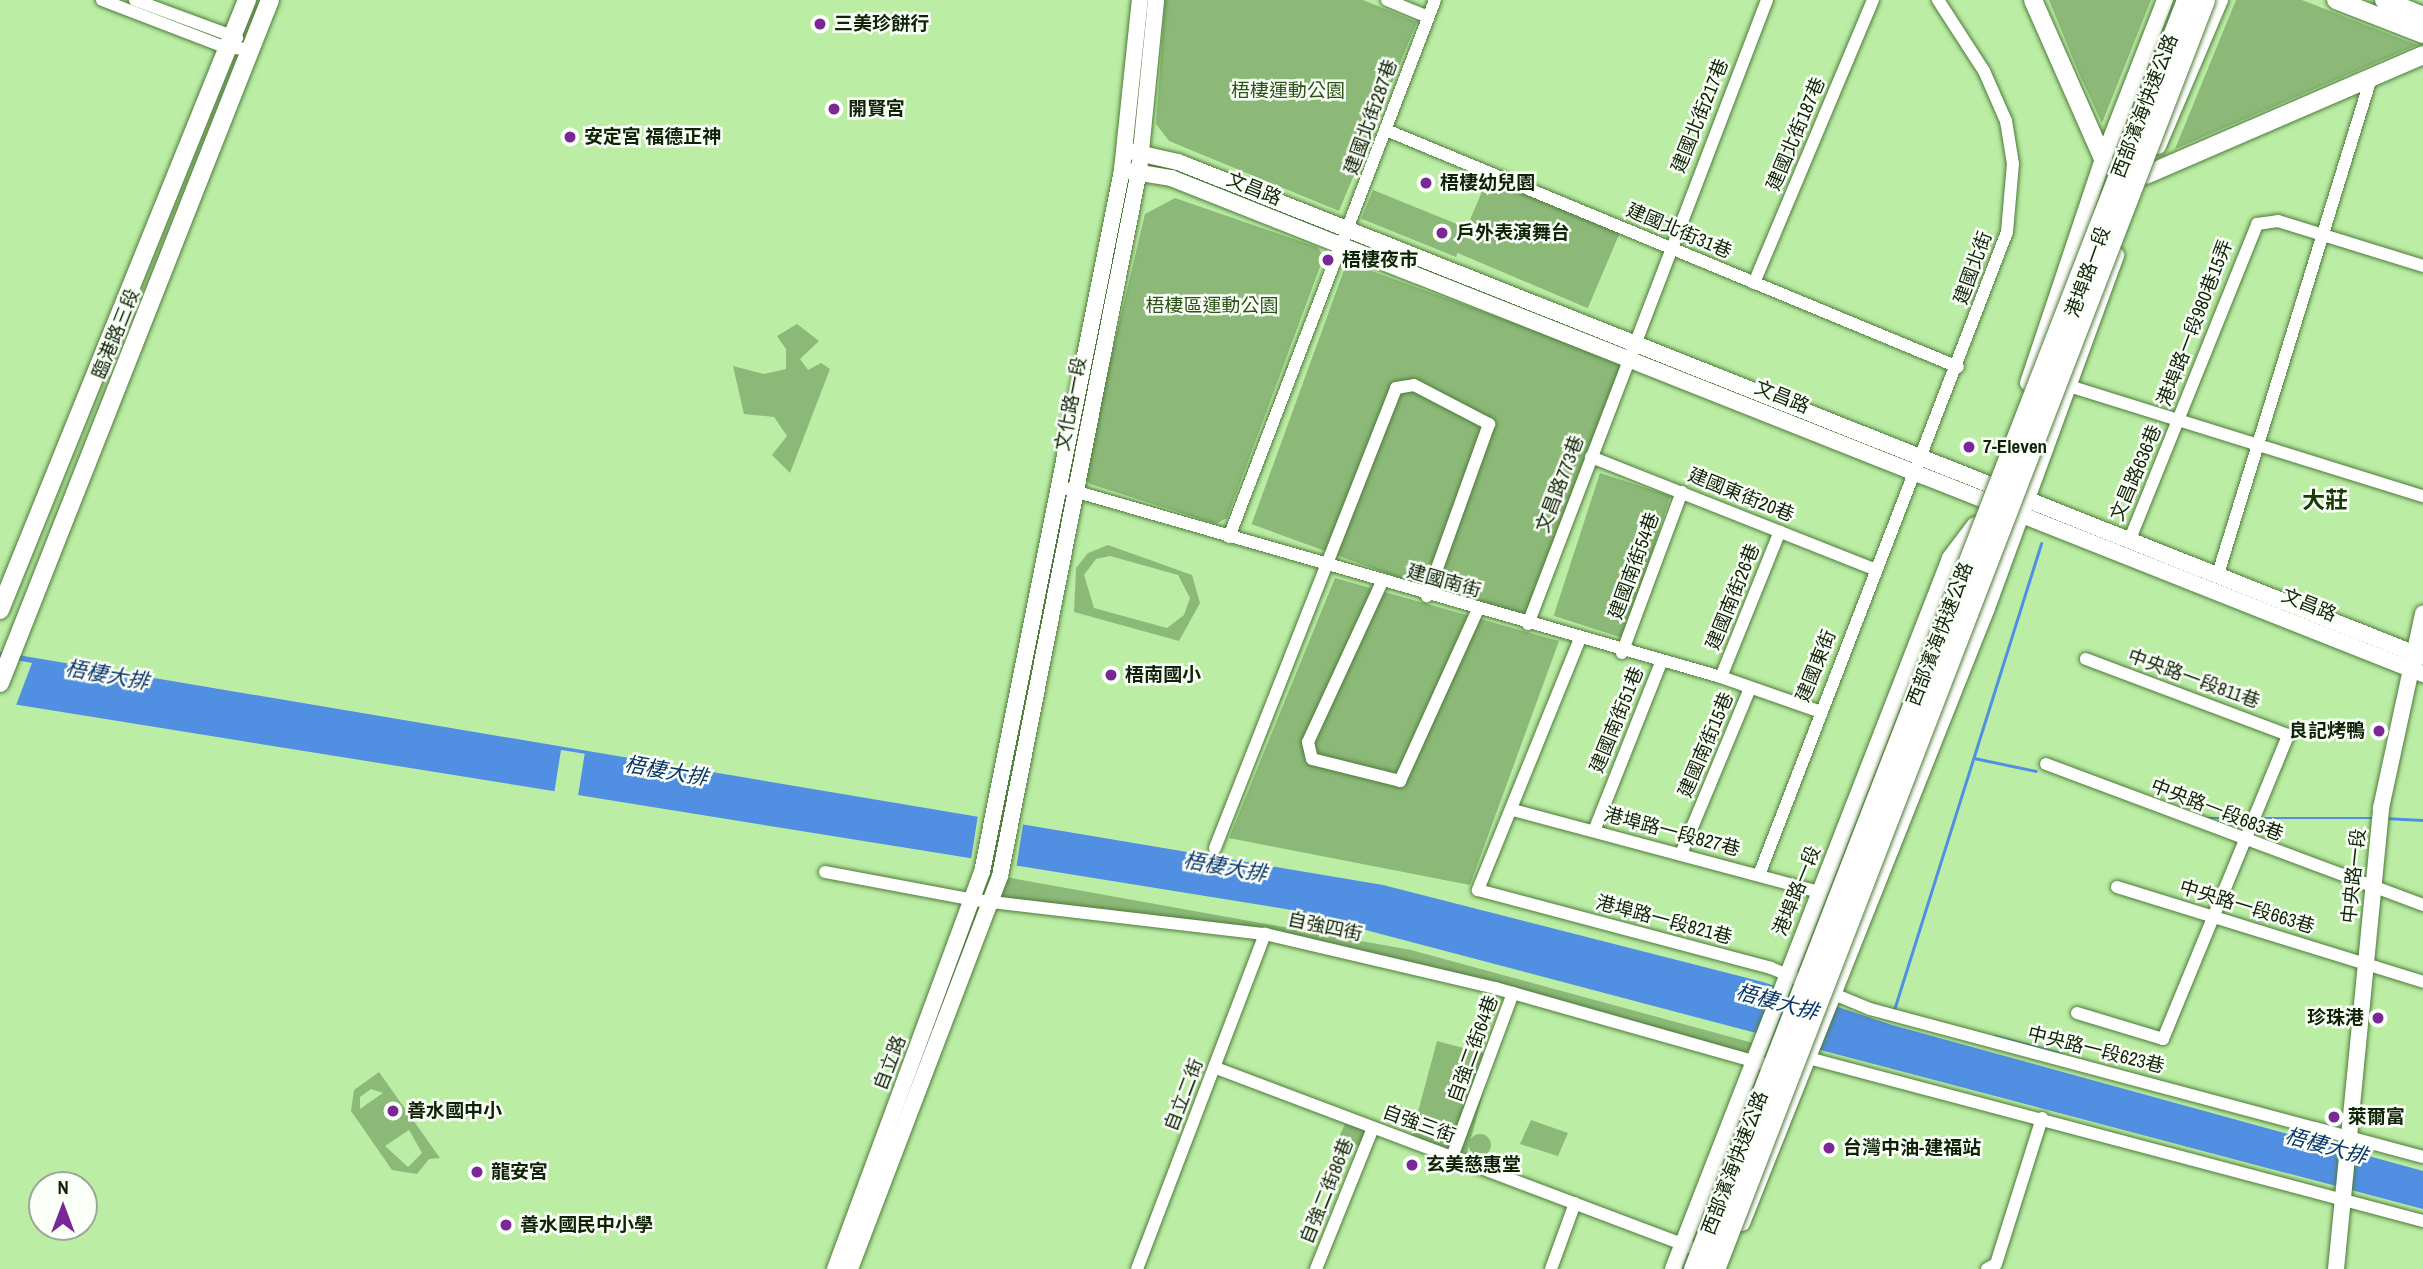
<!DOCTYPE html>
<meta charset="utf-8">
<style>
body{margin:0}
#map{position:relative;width:2423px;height:1269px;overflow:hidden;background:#bbeda5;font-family:"Archivo Narrow","Noto Sans TC",sans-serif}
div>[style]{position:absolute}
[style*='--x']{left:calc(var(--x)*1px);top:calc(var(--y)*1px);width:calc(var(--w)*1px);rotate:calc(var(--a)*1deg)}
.green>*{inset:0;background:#8cb978;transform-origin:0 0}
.round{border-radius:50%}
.water>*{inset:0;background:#518fe2}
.pier>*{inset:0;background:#bbeda5;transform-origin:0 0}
.stream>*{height:2.5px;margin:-1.25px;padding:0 1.25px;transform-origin:1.25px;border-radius:1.25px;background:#518fe2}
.roads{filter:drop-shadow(0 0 2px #4e7b39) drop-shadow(0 0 2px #4e7b39)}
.street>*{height:12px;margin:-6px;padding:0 6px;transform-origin:6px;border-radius:6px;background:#fff}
.secondary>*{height:16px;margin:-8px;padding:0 8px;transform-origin:8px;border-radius:8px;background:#fff}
.primary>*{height:18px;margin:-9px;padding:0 9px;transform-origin:9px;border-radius:9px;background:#fff}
.bridges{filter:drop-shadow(0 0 2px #4e7b39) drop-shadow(0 0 2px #4e7b39)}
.highway-bridge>*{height:21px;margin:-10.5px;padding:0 10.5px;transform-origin:10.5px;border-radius:10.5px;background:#fff}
.dots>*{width:19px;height:19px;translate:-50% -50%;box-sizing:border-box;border:4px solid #fafff8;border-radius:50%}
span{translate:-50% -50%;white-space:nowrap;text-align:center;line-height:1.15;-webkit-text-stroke:5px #fafff8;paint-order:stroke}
.poi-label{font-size:19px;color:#112307;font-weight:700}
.left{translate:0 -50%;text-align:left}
.right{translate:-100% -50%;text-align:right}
.park-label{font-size:19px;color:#2a5313}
.street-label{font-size:19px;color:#112307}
.water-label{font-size:21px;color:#0b356a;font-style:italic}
.quarter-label{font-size:23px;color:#193905;font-weight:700}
.north{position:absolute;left:28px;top:1171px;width:70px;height:70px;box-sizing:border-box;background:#fafff8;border:2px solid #9da798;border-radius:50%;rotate:0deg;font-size:19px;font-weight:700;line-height:28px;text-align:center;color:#112307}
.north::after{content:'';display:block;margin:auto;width:24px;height:32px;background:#7b2797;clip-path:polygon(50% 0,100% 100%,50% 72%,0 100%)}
</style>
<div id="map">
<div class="green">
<div style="clip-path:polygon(1165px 0,1363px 0,1417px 22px,1339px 211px,1169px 141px,1156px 124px)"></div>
<div style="clip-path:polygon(2049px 0,2151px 0,2102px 123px,2078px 71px)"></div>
<div style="clip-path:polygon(2236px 0,2302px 0,2417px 45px,2175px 149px)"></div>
<div style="left:1489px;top:175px;width:143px;height:84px;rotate:23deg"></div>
<div style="left:1373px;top:190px;width:102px;height:31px;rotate:22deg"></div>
<div style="clip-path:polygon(1175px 198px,1317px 247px,1324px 256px,1227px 518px,1216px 524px,1090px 484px,1083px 476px,1145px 214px)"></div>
<div style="left:1347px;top:262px;width:293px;height:279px;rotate:20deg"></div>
<div style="clip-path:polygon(797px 324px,819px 341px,800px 359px,808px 370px,821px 363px,830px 369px,790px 473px,772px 455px,787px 436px,774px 417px,744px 414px,733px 366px,764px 374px,786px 369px,786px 349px,777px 336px)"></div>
<div style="left:1600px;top:473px;width:74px;height:150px;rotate:18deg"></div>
<div style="clip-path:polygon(evenodd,1108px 545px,1192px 575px,1200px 603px,1179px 641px,1074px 612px,1076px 568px,1088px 553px,1108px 545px,1110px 556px,1178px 575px,1190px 598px,1184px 615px,1167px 628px,1094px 608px,1084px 575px,1096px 559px,1110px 556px)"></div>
<div style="clip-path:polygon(1335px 578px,1559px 641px,1470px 885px,1229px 838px)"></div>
<div style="clip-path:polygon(1000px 876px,1411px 950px,1753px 1043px,1743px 1057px,1280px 937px,1000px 897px)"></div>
<div style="left:1437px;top:1041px;width:58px;height:104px;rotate:15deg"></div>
<div style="clip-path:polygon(evenodd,379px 1072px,440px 1158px,429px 1159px,417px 1174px,392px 1170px,351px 1111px,354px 1090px,379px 1072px,371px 1089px,383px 1093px,360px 1109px,360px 1097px,371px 1089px,379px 1072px,409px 1130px,422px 1153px,408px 1167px,385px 1146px,409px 1130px)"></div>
<div style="left:1348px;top:1117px;width:27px;height:22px;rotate:24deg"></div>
<div style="clip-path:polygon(1531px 1120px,1568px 1133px,1558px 1156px,1520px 1144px)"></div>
<div class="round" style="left:1469px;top:1134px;width:22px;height:22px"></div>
</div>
<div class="water">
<div style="clip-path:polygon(0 652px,1383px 885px,1763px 982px,1892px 1025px,2423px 1171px,2423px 1209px,1286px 909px,0 702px)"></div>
</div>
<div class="pier">
<div style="clip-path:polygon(0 657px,32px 663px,15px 708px,0 706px)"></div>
<div style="left:561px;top:750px;width:24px;height:46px;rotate:9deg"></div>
<div style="left:978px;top:815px;width:46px;height:48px;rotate:9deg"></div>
</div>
<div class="stream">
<div style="--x:1974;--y:758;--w:63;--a:11.8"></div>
<div style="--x:2206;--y:818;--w:42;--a:0"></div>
<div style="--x:2258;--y:818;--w:116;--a:0"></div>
<div style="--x:2384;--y:818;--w:39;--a:3"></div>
<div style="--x:1894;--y:1010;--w:489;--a:-72.5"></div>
<div style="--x:1995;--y:1036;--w:67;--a:14.7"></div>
</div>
<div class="roads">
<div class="street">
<div style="--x:102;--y:0;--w:134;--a:21"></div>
<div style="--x:227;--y:48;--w:24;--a:2"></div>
<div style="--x:135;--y:0;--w:109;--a:20.4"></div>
<div style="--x:1387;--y:0;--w:44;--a:22.5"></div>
<div style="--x:1386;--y:130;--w:619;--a:22.51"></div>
<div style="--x:1754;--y:283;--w:307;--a:-67.2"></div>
<div style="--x:2069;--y:386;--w:371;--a:17.3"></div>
<div style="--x:1591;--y:457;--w:307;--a:21.6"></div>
<div style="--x:1060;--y:487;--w:688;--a:16.04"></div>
<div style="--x:1721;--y:677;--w:103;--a:19.3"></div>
<div style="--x:1229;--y:537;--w:575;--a:-69.01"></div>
<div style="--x:2130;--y:539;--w:340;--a:-68"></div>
<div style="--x:2257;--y:224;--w:21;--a:-8"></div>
<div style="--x:2278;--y:221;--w:152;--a:17.2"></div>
<div style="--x:2218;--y:574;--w:522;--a:-72.85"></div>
<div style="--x:1381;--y:584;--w:174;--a:114.8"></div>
<div style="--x:1308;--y:742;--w:17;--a:77"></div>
<div style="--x:1312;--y:759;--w:91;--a:14"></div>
<div style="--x:1400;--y:781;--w:187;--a:-65.6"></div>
<div style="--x:1528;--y:624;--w:668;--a:-69.04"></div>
<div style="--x:1579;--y:641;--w:269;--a:112.1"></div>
<div style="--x:1478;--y:890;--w:303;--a:14.9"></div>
<div style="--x:1771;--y:968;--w:107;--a:22.5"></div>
<div style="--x:1870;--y:1009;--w:572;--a:14.98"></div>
<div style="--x:1622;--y:653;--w:172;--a:-69.6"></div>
<div style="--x:1721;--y:677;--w:157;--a:-68"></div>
<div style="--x:2046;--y:764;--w:403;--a:20.5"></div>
<div style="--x:1513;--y:810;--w:318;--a:15"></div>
<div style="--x:1594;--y:831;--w:181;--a:-68.3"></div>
<div style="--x:1215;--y:848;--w:494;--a:-68.5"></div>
<div style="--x:1396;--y:388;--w:18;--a:-9"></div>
<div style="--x:1414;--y:385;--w:85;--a:27.5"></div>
<div style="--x:1489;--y:424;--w:183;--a:109.8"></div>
<div style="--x:1681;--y:854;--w:180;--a:-67.4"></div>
<div style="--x:825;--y:872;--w:152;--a:10.6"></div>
<div style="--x:974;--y:900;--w:293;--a:6.7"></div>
<div style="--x:1265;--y:934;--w:236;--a:13.2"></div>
<div style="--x:1495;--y:988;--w:294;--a:15.8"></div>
<div style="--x:1759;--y:875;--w:689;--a:-68.91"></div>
<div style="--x:2007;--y:232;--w:68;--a:-85"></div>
<div style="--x:2013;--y:164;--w:44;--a:-99.2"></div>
<div style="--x:2006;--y:121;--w:55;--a:-113.7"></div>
<div style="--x:1984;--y:71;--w:85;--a:-122.9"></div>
<div style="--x:2117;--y:887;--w:320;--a:17.2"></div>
<div style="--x:2077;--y:1013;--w:90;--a:16.8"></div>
<div style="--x:2163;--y:1039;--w:329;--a:-67.6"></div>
<div style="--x:2288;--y:735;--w:216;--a:-159.4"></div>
<div style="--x:1812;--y:1059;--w:632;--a:14.85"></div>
<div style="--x:1216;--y:1068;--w:524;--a:20.68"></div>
<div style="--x:1452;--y:1157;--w:175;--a:-69.6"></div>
<div style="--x:1137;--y:1269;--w:359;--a:-69.1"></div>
<div style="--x:1316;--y:1269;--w:152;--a:-68"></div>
<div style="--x:1551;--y:1269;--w:70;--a:-70"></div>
<div style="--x:1987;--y:1269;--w:10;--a:-29"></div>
<div style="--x:1996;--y:1264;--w:153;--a:-72.5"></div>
</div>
<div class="secondary">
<div style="--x:2158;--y:146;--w:159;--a:-67"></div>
<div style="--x:1125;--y:150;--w:54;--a:12.8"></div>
<div style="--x:1178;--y:162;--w:1340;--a:21.68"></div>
<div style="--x:1122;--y:170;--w:50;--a:9.3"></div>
<div style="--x:1171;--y:178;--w:1347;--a:21.61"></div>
<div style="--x:2028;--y:383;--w:236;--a:-71.5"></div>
<div style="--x:2103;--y:159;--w:171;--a:-68.7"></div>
<div style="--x:1742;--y:1223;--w:662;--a:-68.28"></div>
<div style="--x:1987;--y:608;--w:376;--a:-69.9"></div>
<div style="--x:835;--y:1269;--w:423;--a:-69.7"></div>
<div style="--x:982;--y:872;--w:716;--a:-78.72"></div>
<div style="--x:1122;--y:170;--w:171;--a:-84"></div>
<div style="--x:850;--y:1269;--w:421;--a:-69.1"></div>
<div style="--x:1000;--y:876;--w:719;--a:-78.85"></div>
<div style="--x:1139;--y:171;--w:172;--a:-84.3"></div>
<div style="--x:1673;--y:1269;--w:763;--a:-68.71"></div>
<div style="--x:1950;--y:558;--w:41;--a:-52.9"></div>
<div style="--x:2336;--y:1269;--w:463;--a:-84.4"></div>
<div style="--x:2381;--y:808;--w:199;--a:-77.8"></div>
</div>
<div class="primary">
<div style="--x:2033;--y:0;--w:174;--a:66.2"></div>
<div style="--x:2336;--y:0;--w:93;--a:21.3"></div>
<div style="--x:2384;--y:0;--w:42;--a:22.3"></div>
<div style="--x:2146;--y:175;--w:302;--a:-23.4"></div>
<div style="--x:0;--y:610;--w:658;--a:-67.96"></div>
<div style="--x:0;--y:683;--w:734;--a:-68.43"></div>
</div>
</div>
<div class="bridges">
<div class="highway-bridge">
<div style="--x:1694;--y:1269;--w:1361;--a:-68.77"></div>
<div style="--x:1714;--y:1269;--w:1360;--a:-68.89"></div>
</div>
</div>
<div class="dots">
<div style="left:820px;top:24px;background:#7b2797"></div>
<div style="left:834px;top:109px;background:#7b2797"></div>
<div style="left:570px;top:137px;background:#7b2797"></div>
<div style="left:1426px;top:183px;background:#7b2797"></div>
<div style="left:1442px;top:233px;background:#7b2797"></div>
<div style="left:1328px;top:260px;background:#7b2797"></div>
<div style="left:1969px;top:447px;background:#7b2797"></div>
<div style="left:1111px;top:675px;background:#7b2797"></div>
<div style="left:2379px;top:731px;background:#7b2797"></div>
<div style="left:2378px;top:1018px;background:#7b2797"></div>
<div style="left:393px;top:1111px;background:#7b2797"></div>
<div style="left:2334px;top:1117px;background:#7b2797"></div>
<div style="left:1829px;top:1148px;background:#7b2797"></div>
<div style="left:1412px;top:1165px;background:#7b2797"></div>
<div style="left:477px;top:1172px;background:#7b2797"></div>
<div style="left:506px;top:1225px;background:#7b2797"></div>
</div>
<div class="poi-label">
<span class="left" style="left:834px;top:24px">三美珍餅行</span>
<span class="left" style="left:848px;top:109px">開賢宮</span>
<span class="left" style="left:584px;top:137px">安定宮 福德正神</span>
<span class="left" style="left:1440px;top:183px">梧棲幼兒園</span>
<span class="left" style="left:1456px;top:233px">戶外表演舞台</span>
<span class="left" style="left:1342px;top:260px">梧棲夜市</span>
<span class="left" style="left:1983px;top:447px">7-Eleven</span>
<span class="left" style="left:1125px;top:675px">梧南國小</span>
<span class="right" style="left:2365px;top:731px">良記烤鴨</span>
<span class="right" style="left:2364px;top:1018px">珍珠港</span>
<span class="left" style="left:407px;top:1111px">善水國中小</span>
<span class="left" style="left:2348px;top:1117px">萊爾富</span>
<span class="left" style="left:1843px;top:1148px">台灣中油-建福站</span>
<span class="left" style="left:1426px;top:1165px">玄美慈惠堂</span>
<span class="left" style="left:491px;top:1172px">龍安宮</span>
<span class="left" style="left:520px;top:1225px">善水國民中小學</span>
</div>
<div class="park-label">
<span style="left:1288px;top:91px">梧棲運動公園</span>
<span style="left:1212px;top:306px">梧棲區運動公園</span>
</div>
<div class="street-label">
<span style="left:2145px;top:106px;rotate:-69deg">西部濱海快速公路</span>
<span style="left:1700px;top:116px;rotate:-68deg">建國北街217巷</span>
<span style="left:1371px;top:117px;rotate:-70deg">建國北街287巷</span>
<span style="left:1796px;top:134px;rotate:-67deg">建國北街187巷</span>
<span style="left:1254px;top:189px;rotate:22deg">文昌路</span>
<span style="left:1679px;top:231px;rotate:23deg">建國北街31巷</span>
<span style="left:1973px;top:268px;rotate:-70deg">建國北街</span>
<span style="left:2088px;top:272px;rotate:-70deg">港埠路一段</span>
<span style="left:2195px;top:323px;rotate:-69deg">港埠路一段980巷15弄</span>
<span style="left:116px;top:334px;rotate:-68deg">臨港路三段</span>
<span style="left:1782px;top:397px;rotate:22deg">文昌路</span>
<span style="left:1071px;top:404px;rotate:-79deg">文化路一段</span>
<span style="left:2136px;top:473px;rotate:-67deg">文昌路636巷</span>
<span style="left:1560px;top:484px;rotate:-69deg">文昌路773巷</span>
<span style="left:1741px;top:495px;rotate:22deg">建國東街20巷</span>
<span style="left:1634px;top:566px;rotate:-70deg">建國南街54巷</span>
<span style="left:1444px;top:581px;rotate:16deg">建國南街</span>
<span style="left:1733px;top:597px;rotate:-68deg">建國南街26巷</span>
<span style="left:2309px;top:605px;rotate:22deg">文昌路</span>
<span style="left:1940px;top:634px;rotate:-69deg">西部濱海快速公路</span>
<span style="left:1816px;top:666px;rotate:-68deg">建國東街</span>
<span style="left:2194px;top:679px;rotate:20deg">中央路一段811巷</span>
<span style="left:1617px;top:720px;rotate:-68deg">建國南街51巷</span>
<span style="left:1706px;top:745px;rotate:-67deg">建國南街15巷</span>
<span style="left:2217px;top:810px;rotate:21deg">中央路一段683巷</span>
<span style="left:1672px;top:832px;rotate:15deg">港埠路一段827巷</span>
<span style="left:2354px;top:876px;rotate:-84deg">中央路一段</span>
<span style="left:1797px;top:891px;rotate:-68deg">港埠路一段</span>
<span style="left:2247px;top:907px;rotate:17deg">中央路一段663巷</span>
<span style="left:1664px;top:920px;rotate:15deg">港埠路一段821巷</span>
<span style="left:1325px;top:927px;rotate:12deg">自強四街</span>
<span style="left:1473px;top:1049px;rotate:-70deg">自強二街64巷</span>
<span style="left:2096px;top:1050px;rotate:14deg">中央路一段623巷</span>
<span style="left:890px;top:1063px;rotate:-69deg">自立路</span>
<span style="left:1184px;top:1095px;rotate:-69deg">自立二街</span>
<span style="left:1419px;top:1124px;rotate:20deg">自強三街</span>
<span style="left:1735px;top:1163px;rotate:-69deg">西部濱海快速公路</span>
<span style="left:1327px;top:1191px;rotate:-68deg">自強二街86巷</span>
</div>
<div class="water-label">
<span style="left:107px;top:675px;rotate:10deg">梧棲大排</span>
<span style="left:666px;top:771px;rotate:10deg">梧棲大排</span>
<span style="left:1225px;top:867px;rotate:10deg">梧棲大排</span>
<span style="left:1777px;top:1002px;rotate:15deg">梧棲大排</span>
<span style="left:2326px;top:1146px;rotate:15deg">梧棲大排</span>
</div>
<div class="quarter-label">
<span style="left:2325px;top:500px">大莊</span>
</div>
<div class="north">N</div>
</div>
